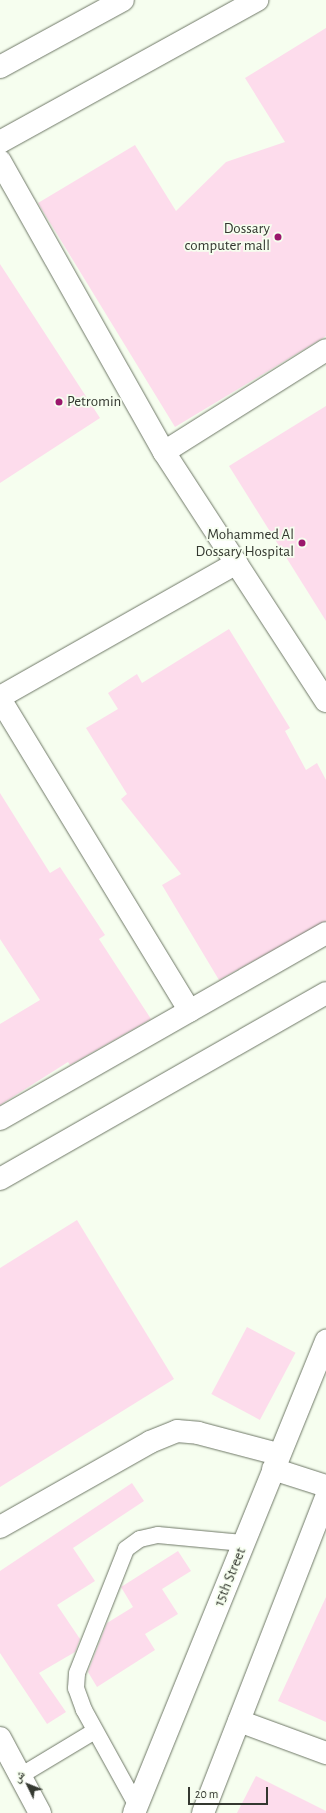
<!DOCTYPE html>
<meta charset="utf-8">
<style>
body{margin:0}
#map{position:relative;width:326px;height:1813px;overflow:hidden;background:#f6feef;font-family:"Alegreya Sans","Noto Naskh Arabic",sans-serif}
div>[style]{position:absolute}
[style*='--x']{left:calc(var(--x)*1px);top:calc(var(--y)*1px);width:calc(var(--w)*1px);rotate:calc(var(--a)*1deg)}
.building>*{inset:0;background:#fddcec;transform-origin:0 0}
.roads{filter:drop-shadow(0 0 1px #6f7867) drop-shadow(0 0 1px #6f7867)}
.service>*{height:16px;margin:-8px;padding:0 8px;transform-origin:8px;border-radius:8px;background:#fff}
.minor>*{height:22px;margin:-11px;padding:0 11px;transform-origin:11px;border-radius:11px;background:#fff}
.tertiary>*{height:22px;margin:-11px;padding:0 11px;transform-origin:11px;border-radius:11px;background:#fff}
.primary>*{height:22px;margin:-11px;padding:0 11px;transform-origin:11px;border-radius:11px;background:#fff}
.motorway>*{height:22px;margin:-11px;padding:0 11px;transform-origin:11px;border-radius:11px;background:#fff}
.dots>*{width:11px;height:11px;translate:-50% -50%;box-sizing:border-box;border:2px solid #f6feef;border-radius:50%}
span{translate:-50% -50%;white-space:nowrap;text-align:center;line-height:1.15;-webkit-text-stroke:3.5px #f6feef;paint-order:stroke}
.poi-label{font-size:15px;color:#343830}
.right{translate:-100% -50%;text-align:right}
.left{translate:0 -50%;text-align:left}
.street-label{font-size:15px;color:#343830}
.north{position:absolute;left:8px;top:1765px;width:40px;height:40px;-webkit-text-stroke:3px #f6feef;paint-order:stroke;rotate:313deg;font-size:11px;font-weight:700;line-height:16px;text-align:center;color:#343830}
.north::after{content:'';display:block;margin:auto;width:14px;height:18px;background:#343830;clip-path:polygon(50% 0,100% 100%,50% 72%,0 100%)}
.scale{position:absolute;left:188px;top:1787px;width:80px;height:18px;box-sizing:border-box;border:2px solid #343830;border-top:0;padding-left:5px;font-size:12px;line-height:14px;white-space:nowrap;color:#343830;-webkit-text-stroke:3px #f6feef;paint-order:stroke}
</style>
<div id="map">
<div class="building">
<div style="clip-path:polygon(326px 28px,326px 336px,175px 427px,38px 203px,135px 145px,176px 211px,226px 162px,285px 142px,245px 78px)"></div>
<div style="clip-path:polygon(0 264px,100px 418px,0 483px)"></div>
<div style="clip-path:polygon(326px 406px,326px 621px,229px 466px)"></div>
<div style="clip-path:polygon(229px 629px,290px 728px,285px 731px,306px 770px,317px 763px,326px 780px,326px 921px,219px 980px,162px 885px,181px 874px,121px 799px,127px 794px,86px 728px,118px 709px,108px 693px,137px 674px,142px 683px)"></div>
<div style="clip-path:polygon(0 793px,50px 873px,60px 867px,105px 935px,99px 939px,151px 1019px,70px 1065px,68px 1062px,0 1105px,0 1024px,40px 1000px,0 939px)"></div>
<div style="clip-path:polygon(77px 1220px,174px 1379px,0 1487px,0 1268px)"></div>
<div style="left:247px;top:1327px;width:55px;height:76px;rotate:28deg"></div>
<div style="clip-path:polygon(132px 1483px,144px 1501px,73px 1548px,95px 1581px,57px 1605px,80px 1639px,75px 1652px,39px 1673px,66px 1712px,47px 1724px,0 1653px,0 1571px)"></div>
<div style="clip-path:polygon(178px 1551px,191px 1571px,162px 1589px,178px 1614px,145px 1634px,155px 1650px,97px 1687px,88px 1672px,107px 1623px,133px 1607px,121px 1587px)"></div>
<div style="clip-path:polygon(326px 1597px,326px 1722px,278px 1701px)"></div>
<div style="clip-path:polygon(256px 1776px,326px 1811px,326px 1813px,237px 1813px)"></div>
</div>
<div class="roads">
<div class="service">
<div style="--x:20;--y:1776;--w:87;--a:-31"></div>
<div style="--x:137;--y:1806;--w:110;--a:-118.9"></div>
<div style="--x:84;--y:1710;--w:23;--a:-110"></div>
<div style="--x:76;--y:1688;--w:15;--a:-86"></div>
<div style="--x:77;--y:1673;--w:133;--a:-68.4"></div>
<div style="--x:126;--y:1549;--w:17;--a:-36"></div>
<div style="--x:140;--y:1539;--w:18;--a:-13"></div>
<div style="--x:158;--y:1535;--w:85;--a:5.4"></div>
</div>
<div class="minor">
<div style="--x:0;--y:161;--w:334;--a:60.6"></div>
<div style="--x:164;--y:452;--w:297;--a:57"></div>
<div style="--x:164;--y:452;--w:191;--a:-32.2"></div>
<div style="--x:0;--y:697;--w:272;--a:-29.5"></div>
<div style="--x:0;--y:699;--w:365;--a:58.7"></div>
<div style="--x:273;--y:1469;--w:56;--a:17.8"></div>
<div style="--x:0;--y:1527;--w:172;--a:-29.5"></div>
<div style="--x:150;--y:1442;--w:29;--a:-22"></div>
<div style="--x:177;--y:1431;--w:21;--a:5"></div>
<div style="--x:198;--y:1433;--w:83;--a:14.7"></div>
<div style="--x:239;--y:1721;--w:93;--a:20.2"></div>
<div style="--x:0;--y:1738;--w:85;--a:61.9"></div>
<div style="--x:134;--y:1813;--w:510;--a:-67.86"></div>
<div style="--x:203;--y:1813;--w:338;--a:-68.7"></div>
</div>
<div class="tertiary">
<div style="--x:0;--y:1119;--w:375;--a:-29.7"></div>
<div style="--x:0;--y:1179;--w:375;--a:-29.7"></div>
</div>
<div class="primary">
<div style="--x:0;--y:142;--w:294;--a:-28.9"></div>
</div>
<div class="motorway">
<div style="--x:0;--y:67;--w:140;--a:-28.6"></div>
</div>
</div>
<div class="dots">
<div style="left:278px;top:237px;background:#9a176c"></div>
<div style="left:59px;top:402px;background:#9a176c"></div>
<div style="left:302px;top:543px;background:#9a176c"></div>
</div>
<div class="poi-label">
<span class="right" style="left:270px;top:237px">Dossary<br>computer mall</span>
<span class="left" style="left:67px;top:402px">Petromin</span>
<span class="right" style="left:294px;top:543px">Mohammed Al<br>Dossary Hospital</span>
</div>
<div class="street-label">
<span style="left:230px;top:1577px;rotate:-68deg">15th Street</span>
</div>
<div class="north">ش</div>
<div class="scale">20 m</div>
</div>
